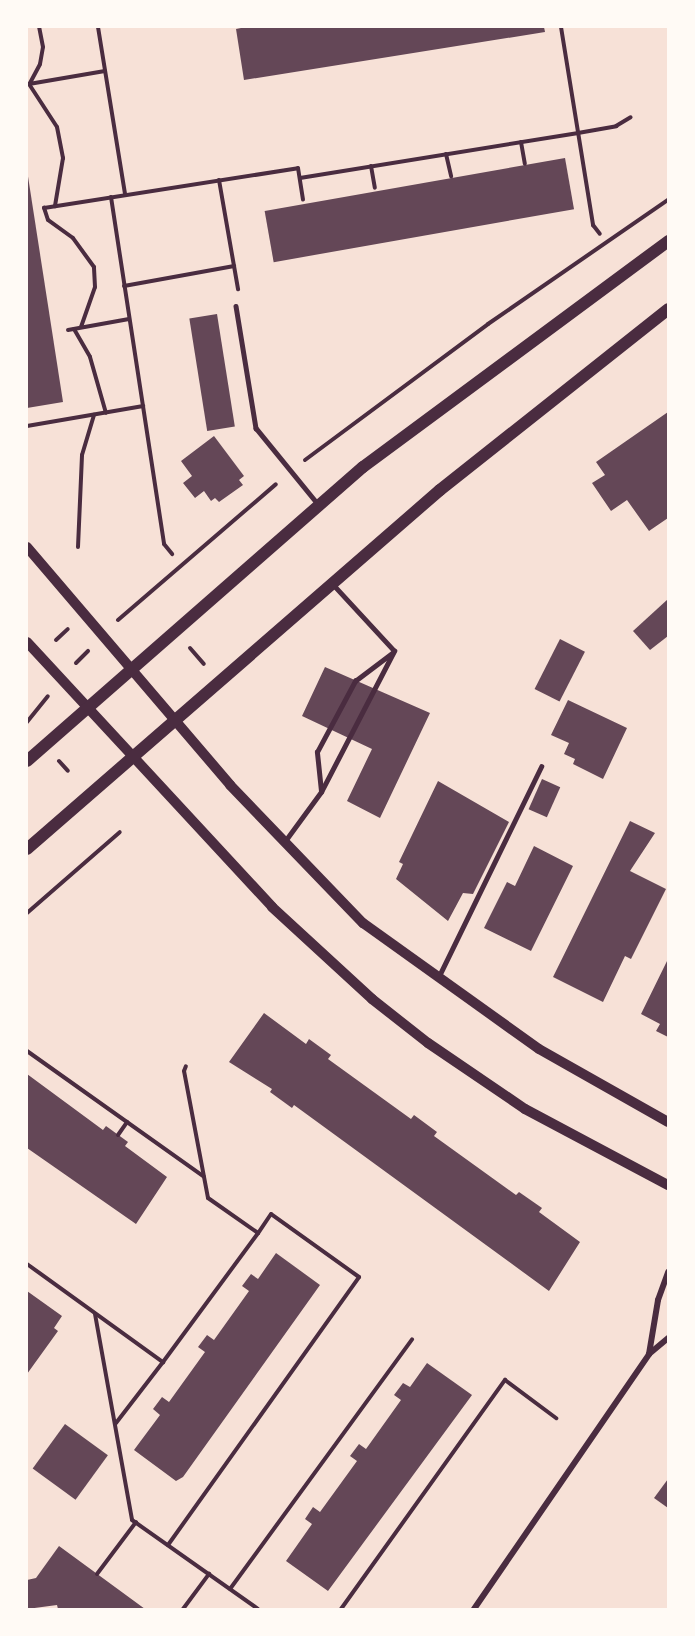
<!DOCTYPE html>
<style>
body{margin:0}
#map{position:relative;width:695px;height:1636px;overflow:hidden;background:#f7e1d7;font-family:Cabin,sans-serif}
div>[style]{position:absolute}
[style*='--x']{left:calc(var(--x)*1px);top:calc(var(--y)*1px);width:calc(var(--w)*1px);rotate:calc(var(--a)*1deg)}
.building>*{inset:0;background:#644757;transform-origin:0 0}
.path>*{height:4px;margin:-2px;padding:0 2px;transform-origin:2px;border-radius:2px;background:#4a2c40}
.service>*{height:4.5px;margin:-2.25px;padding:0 2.25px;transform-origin:2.25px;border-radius:2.25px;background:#4a2c40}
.minor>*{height:6px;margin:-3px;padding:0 3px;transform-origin:3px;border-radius:3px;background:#4a2c40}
.tertiary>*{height:10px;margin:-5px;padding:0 5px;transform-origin:5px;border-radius:5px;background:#4a2c40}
.secondary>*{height:12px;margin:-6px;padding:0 6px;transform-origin:6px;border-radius:6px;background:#4a2c40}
span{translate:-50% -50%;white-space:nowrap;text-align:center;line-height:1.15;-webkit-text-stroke:4.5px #fffaf5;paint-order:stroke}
.frame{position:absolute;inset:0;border:28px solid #fffaf5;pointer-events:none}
</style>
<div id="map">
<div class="building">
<div style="clip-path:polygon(246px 27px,544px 27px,545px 32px,244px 80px,236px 29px)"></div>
<div style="left:565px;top:158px;width:52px;height:305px;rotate:80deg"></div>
<div style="clip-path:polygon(27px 170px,63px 402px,27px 408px)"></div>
<div style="left:217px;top:314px;width:114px;height:28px;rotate:81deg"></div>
<div style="clip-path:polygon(668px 412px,668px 518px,649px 531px,627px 500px,611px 511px,592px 483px,605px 475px,596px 462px)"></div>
<div style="clip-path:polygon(214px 436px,244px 476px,239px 480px,243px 485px,219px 502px,215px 498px,211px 501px,204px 491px,195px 498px,183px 483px,192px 476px,181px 461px)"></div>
<div style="clip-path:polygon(668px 599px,668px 636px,650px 650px,633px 631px)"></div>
<div style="left:560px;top:639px;width:28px;height:56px;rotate:27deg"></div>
<div style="clip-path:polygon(325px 667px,430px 713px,380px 818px,347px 801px,372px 749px,302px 716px)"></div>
<div style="clip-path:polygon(568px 700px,627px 728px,603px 779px,573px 764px,575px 759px,564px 754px,569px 743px,551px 735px)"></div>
<div style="left:542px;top:779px;width:20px;height:33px;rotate:24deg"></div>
<div style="clip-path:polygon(438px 781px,509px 822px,473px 894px,463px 893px,448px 921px,396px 879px,403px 864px,399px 862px)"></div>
<div style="clip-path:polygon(630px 821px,655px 833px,630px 871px,666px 889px,631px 959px,625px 956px,603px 1002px,553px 977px)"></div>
<div style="clip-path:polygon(534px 846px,573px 866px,531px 951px,484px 928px,507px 882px,515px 886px)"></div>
<div style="clip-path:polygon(668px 959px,668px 1037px,656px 1031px,660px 1024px,641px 1014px)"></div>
<div style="clip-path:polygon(264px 1013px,306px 1044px,309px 1039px,331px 1055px,328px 1059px,411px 1119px,414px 1115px,437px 1132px,434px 1136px,516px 1195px,519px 1192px,542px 1208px,539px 1212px,580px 1242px,549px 1291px,294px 1105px,292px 1108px,270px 1092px,272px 1089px,229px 1062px)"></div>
<div style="clip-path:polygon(27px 1074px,103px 1130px,106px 1126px,128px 1142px,125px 1146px,167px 1177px,136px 1224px,27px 1148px)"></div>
<div style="clip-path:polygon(276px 1253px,320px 1285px,183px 1477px,176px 1481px,134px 1450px,160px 1415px,153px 1409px,162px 1397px,169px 1402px,205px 1352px,198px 1347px,207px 1335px,214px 1340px,249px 1291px,242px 1286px,251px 1274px,258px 1279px)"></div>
<div style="clip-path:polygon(27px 1291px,62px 1316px,54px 1328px,58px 1331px,27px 1374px)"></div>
<div style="clip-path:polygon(427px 1363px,472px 1395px,328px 1591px,286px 1561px,312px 1524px,305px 1519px,313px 1507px,320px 1512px,357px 1461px,350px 1456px,359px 1444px,366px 1449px,401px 1400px,394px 1395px,403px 1383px,410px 1387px)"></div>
<div style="left:65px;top:1424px;width:53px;height:55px;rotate:36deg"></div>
<div style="clip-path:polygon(668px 1479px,668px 1508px,654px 1498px)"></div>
<div style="clip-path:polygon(59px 1546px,145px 1609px,58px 1609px,57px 1605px,27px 1609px,27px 1580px,36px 1578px)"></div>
</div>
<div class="path">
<div style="--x:98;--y:27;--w:169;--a:80.8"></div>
<div style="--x:561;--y:27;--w:201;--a:80.8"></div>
<div style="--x:593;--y:225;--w:11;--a:52"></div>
<div style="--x:30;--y:83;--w:21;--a:-62"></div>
<div style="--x:40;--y:64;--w:17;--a:-80"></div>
<div style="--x:43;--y:47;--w:20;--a:-101"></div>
<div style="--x:29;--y:84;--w:51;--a:56.9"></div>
<div style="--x:57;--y:127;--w:32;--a:79"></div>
<div style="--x:63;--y:158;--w:49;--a:99.5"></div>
<div style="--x:29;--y:84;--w:77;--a:-9.7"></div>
<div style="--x:521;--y:142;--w:22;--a:80"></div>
<div style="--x:446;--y:154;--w:23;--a:77"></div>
<div style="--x:371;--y:166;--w:22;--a:80"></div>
<div style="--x:300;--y:178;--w:282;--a:-9.2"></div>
<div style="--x:578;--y:133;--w:39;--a:-10"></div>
<div style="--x:616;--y:126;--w:17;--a:-31"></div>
<div style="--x:219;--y:180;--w:111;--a:80.1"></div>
<div style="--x:111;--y:197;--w:351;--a:81.3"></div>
<div style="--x:164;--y:544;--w:13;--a:51"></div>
<div style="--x:124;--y:286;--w:112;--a:-10.3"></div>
<div style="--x:81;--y:327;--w:42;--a:-70.7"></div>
<div style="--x:95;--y:287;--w:20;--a:-93"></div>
<div style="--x:94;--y:267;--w:36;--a:-126"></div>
<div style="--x:73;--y:238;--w:31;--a:-144"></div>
<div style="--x:48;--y:220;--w:13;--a:-108"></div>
<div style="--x:44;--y:208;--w:257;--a:-8.9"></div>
<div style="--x:298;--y:168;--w:32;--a:81"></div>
<div style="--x:74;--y:329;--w:32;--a:60"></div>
<div style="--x:90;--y:357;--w:58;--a:74.1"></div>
<div style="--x:68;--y:330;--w:62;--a:-10.2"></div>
<div style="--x:27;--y:426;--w:118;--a:-9.8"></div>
<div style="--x:305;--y:460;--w:228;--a:-36.6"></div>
<div style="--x:488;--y:324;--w:219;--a:-34.6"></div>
<div style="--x:78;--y:547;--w:92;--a:-87.5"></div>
<div style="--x:82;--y:455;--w:42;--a:-73.3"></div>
<div style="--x:118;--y:620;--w:208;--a:-40.7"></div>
<div style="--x:56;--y:640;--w:16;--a:-43"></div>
<div style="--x:190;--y:648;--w:21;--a:49"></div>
<div style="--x:76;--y:663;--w:17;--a:-45"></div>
<div style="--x:27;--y:722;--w:33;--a:-51"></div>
<div style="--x:59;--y:761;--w:13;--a:48"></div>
<div style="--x:27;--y:913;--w:123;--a:-41.1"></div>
<div style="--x:27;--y:1051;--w:217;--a:35.4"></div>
<div style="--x:118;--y:1135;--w:16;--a:-55"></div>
<div style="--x:27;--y:1264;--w:168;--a:35.8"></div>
<div style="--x:163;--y:1362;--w:160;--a:-53.6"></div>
<div style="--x:258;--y:1233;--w:61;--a:-145"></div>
<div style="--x:208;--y:1198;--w:129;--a:-100.7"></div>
<div style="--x:184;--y:1071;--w:5;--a:-68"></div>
<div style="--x:95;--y:1314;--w:209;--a:79.8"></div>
<div style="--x:132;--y:1520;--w:154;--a:35.2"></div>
<div style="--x:116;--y:1423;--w:77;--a:-52.4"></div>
<div style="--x:168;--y:1545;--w:329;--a:-54.5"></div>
<div style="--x:359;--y:1277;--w:108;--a:-144.4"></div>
<div style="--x:271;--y:1214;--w:23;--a:124"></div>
<div style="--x:97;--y:1574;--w:65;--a:-53.1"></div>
<div style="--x:230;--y:1589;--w:309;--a:-53.9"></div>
<div style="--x:183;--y:1609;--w:44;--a:-53.4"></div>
<div style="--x:341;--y:1609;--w:282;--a:-54.4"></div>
<div style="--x:505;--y:1380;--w:64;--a:36.7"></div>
</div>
<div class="service">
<div style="--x:236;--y:306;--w:124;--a:80.7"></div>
<div style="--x:256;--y:428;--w:98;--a:50.8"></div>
<div style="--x:321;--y:791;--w:39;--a:-96"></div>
<div style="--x:317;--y:752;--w:81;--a:-61.8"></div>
<div style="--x:355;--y:681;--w:46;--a:-37.1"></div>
<div style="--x:285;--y:841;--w:61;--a:-53.7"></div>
<div style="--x:321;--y:792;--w:159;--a:-62.6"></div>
<div style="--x:394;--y:651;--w:90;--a:-132.7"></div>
<div style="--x:439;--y:976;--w:233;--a:-64"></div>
</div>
<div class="minor">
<div style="--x:649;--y:1354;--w:55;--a:-80.5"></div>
<div style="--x:658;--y:1300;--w:30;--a:-70"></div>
<div style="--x:474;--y:1609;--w:309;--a:-55.5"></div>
<div style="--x:649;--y:1354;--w:25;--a:-40"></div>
</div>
<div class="tertiary">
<div style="--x:27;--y:547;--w:313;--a:49.5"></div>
<div style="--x:230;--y:785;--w:192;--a:46.1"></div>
<div style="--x:363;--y:923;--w:216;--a:35.6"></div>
<div style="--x:539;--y:1049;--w:148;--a:29.5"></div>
<div style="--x:27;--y:642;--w:361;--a:47.2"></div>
<div style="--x:272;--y:907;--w:136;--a:42.6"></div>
<div style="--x:372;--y:999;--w:71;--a:38.2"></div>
<div style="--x:428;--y:1043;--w:117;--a:34.2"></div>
<div style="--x:525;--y:1109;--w:162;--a:28"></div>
</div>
<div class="secondary">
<div style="--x:27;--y:761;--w:446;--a:-41.2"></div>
<div style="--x:363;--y:467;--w:380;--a:-36.5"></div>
<div style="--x:27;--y:849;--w:547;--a:-41"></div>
<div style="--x:440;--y:490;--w:291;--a:-38.4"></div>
</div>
<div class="frame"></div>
</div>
